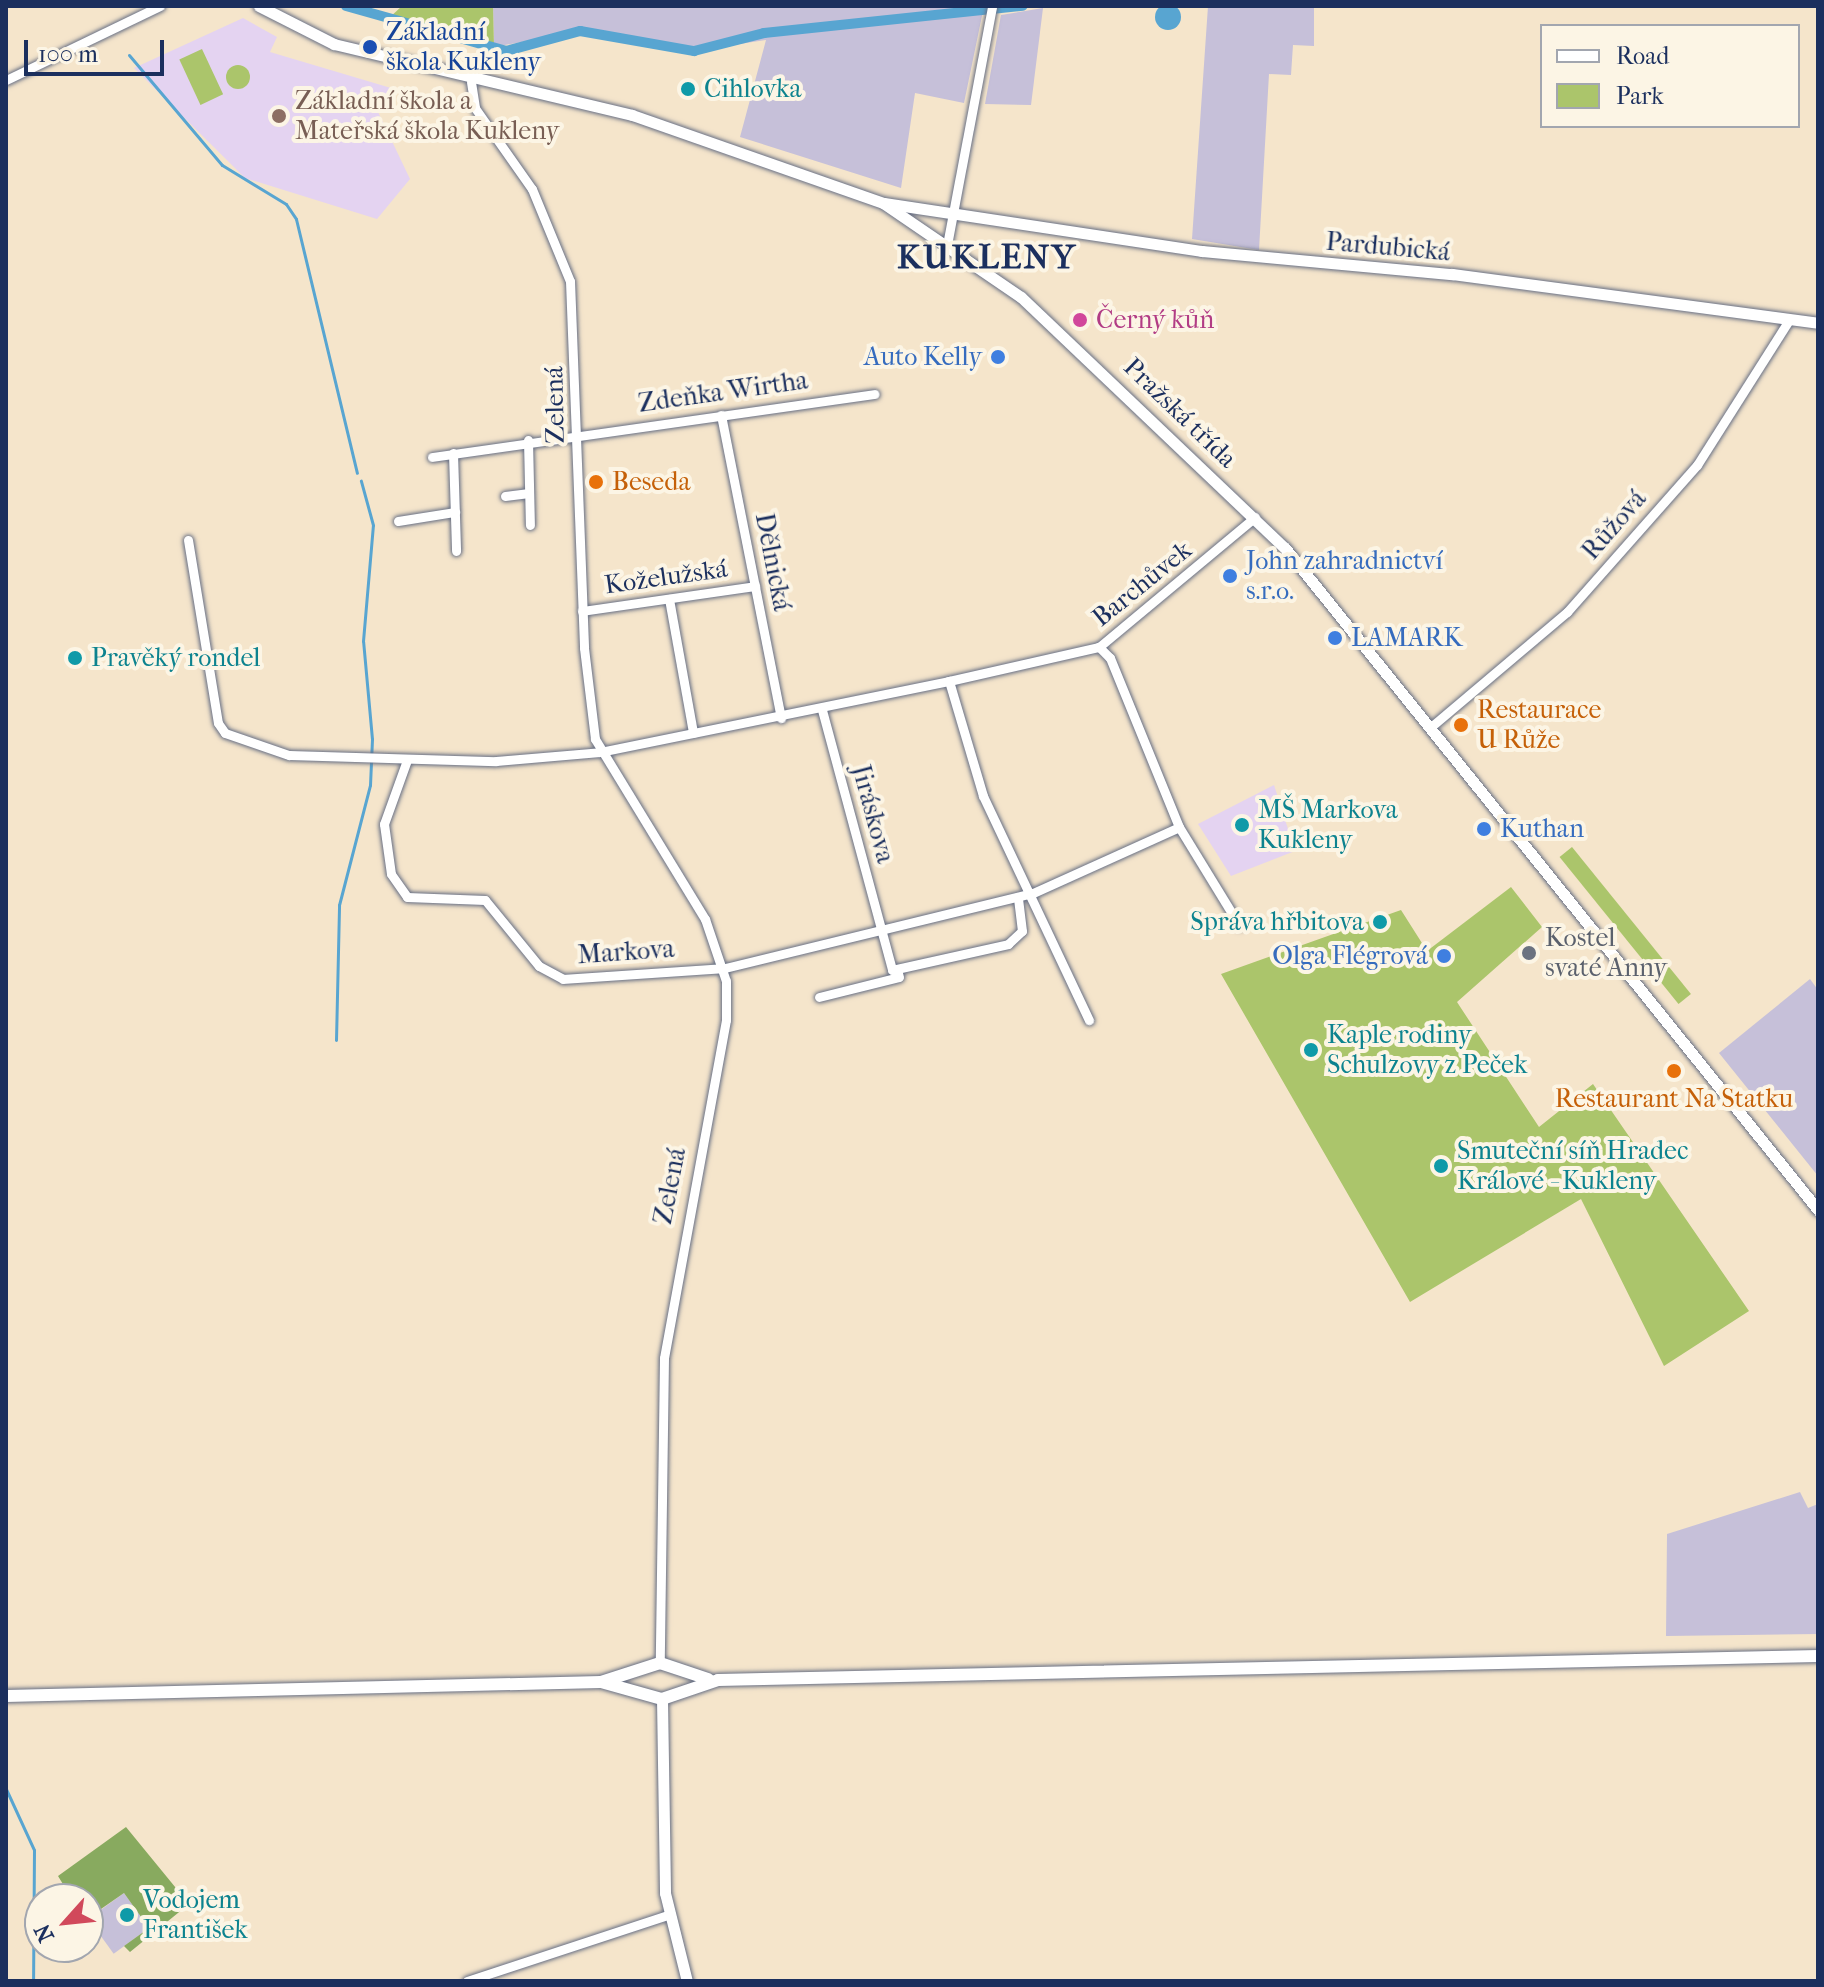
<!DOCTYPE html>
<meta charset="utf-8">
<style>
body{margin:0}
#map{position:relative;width:1824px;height:1987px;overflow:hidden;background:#f5e5cb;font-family:"IM FELL French Canon",serif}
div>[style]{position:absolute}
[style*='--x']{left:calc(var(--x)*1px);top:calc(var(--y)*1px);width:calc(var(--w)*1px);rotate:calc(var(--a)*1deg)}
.built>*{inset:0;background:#e4d3f1}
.industrial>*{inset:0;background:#c6c0d9;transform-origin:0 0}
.green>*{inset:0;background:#abc56b;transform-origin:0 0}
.round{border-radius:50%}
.forest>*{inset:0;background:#88aa5f}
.water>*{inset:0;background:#58a5d1}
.stream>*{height:3px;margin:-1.5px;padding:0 1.5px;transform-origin:1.5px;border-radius:1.5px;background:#58a5d1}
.canal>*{height:10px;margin:-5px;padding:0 5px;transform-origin:5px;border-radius:5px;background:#58a5d1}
.roads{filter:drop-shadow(0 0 2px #676f84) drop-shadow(0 0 2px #676f84)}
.minor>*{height:9px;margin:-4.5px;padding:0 4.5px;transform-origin:4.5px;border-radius:4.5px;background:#fff}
.tertiary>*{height:11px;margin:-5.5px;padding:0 5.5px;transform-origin:5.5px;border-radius:5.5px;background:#fff}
.secondary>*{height:12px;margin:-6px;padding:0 6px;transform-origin:6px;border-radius:6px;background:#fff}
.dots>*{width:22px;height:22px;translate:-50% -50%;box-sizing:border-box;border:4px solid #fcf5e5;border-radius:50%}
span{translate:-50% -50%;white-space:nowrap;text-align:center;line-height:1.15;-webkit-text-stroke:8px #fcf5e5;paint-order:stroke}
.transit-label{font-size:26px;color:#164399}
.left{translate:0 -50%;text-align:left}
.culture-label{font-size:26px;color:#0d838f}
.right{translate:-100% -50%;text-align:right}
.education-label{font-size:26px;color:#785e54}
.street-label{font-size:26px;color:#1b2f5e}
.hotel-label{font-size:26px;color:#b23c85}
.shop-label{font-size:26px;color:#366cbe}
.food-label{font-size:26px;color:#c56008}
.worship-label{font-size:26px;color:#5b616d}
.district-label{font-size:34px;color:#1b2f5e;font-weight:700;letter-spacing:2px}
.frame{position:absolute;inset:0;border:8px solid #1b2f5e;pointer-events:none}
.legend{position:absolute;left:1540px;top:24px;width:260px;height:104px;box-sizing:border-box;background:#fcf5e5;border:2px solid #a2a6af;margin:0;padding:10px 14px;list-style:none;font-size:24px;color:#1b2f5e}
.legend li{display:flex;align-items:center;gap:16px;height:40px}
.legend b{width:40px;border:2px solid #a2a6af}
.north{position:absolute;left:24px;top:1883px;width:80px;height:80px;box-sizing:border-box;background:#fcf5e5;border:2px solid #a2a6af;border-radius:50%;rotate:243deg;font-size:22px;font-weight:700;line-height:32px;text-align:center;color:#1b2f5e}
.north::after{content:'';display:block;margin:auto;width:28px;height:36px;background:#d1495b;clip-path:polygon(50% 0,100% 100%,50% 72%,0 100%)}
.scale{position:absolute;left:24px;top:40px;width:140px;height:36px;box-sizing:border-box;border:4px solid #1b2f5e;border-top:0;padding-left:10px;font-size:24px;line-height:28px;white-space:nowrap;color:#1b2f5e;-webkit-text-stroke:6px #fcf5e5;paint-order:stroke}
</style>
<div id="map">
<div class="built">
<div style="clip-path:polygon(243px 18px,277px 37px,270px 52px,391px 88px,378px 112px,410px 179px,377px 219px,245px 178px,134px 68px)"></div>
<div style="clip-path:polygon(1274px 785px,1295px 851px,1231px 876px,1198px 824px)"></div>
</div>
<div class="industrial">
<div style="clip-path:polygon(493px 6px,984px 6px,964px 103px,915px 93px,901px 188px,740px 137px,766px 40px,694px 51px,588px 30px,494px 47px)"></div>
<div style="clip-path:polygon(1208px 6px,1314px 6px,1314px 46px,1293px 45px,1291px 75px,1269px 74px,1259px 250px,1192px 239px)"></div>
<div style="clip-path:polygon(1043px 8px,1031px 105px,985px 104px,1001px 15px)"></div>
<div style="clip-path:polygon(1810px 979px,1818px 990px,1818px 1176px,1719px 1053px)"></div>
<div style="clip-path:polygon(1800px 1492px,1808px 1508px,1818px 1504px,1818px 1634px,1666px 1636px,1667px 1534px)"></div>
<div style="left:124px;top:1893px;width:43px;height:44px;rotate:54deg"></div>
</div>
<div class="green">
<div style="clip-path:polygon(402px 6px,493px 6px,494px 47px,388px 19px)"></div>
<div style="left:202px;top:49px;width:50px;height:25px;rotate:65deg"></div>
<div class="round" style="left:226px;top:65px;width:24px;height:24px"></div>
<div style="left:1572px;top:847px;width:189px;height:16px;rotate:51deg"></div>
<div style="clip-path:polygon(1511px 887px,1542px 927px,1457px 1002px,1539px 1127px,1593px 1084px,1749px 1311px,1664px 1366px,1581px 1199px,1410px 1302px,1221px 974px,1401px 910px,1427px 951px)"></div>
</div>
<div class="forest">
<div style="clip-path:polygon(126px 1827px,189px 1904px,130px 1952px,124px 1946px,149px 1928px,124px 1893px,88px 1918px,88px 1899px,72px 1899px,58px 1876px)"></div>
</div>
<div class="water">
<div class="round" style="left:1155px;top:4px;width:26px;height:26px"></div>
</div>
<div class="stream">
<div style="--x:129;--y:55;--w:144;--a:49.8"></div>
<div style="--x:222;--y:165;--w:75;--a:31.4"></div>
<div style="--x:286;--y:204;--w:18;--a:56"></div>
<div style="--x:296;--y:219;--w:261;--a:76.5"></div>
<div style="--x:336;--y:1040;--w:135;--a:-88.7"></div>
<div style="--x:339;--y:905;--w:124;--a:-75.5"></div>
<div style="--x:370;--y:785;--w:46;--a:-87.5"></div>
<div style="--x:372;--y:739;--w:98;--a:-95.2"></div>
<div style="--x:363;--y:641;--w:116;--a:-85.1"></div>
<div style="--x:373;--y:525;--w:46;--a:-105.3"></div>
<div style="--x:6;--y:1789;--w:67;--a:65.3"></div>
<div style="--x:34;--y:1850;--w:131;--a:90.4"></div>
</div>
<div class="canal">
<div style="--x:346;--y:6;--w:166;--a:15.7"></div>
<div style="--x:506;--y:51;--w:77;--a:-15.1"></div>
<div style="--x:580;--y:31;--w:116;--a:10"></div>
<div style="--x:694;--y:51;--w:72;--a:-14.4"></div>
<div style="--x:764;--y:33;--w:260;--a:-6"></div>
</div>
<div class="roads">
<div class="minor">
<div style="--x:6;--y:80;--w:171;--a:-25.7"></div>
<div style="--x:471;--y:82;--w:26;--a:81"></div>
<div style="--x:475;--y:108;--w:99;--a:54.9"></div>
<div style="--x:532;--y:189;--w:100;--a:67.6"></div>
<div style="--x:570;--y:281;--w:367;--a:87.8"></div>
<div style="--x:584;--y:648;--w:92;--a:83.1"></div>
<div style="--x:595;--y:739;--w:211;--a:58.6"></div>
<div style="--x:705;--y:919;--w:65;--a:71.3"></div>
<div style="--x:726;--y:981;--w:39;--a:90"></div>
<div style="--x:726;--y:1020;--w:344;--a:100.4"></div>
<div style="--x:664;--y:1358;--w:305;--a:90.8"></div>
<div style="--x:947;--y:245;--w:243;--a:-79.3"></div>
<div style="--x:721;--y:415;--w:309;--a:78.8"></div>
<div style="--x:528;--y:440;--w:85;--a:88.7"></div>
<div style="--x:453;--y:453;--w:98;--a:88.2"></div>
<div style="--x:432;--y:457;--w:447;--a:-8.1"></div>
<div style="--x:505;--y:496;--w:24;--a:-7"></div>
<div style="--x:398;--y:521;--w:58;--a:-9"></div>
<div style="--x:188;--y:540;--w:185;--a:80.7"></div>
<div style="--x:218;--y:723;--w:12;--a:55"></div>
<div style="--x:225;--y:733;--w:68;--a:19"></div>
<div style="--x:289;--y:755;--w:207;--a:1.7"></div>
<div style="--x:496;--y:761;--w:104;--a:-4.9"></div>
<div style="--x:600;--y:752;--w:356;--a:-11.5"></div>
<div style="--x:949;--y:681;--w:120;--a:73.5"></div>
<div style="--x:983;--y:796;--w:248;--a:64.7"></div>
<div style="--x:669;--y:599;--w:136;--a:79.8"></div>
<div style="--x:582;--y:611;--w:175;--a:-8.2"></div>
<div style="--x:949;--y:681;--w:154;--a:-12.8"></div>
<div style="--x:1099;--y:647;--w:203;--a:-39.8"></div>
<div style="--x:822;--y:710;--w:269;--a:74.9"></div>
<div style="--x:892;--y:970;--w:119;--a:-12.6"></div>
<div style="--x:1008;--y:944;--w:19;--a:-43"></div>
<div style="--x:1022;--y:931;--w:34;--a:-97"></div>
<div style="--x:1432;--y:726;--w:177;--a:-40.2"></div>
<div style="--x:1567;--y:612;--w:196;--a:-48.5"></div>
<div style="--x:1697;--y:465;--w:172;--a:-57.6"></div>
<div style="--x:407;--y:760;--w:68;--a:109.8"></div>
<div style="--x:384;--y:824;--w:50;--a:82"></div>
<div style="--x:391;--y:874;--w:28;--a:55"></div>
<div style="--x:407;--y:897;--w:78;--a:2.2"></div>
<div style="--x:485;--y:900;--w:85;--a:50.7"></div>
<div style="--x:539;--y:966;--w:27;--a:28"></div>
<div style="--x:563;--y:979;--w:162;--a:-3.9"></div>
<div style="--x:725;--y:968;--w:317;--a:-13.7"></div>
<div style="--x:1033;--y:893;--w:160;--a:-24.3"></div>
<div style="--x:1179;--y:827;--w:183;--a:-112.2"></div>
<div style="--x:1110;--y:658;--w:16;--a:-135"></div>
<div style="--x:1179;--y:827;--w:115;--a:58.5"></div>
<div style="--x:819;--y:997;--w:82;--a:-14"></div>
<div style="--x:899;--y:977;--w:8;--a:-104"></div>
<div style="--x:467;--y:1981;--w:212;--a:-18.2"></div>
</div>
<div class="tertiary">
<div style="--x:259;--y:6;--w:84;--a:26.9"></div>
<div style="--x:334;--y:44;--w:306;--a:13.4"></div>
<div style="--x:632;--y:115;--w:266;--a:19.3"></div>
<div style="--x:883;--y:203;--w:167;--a:34.3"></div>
<div style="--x:1021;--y:297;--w:364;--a:43.6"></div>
<div style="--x:1285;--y:548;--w:850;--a:51.16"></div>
<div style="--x:884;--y:203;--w:322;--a:8.6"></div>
<div style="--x:1202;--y:251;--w:251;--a:5.3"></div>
<div style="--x:1452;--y:274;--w:369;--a:7.6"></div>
<div style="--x:662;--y:1699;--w:194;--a:89.1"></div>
<div style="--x:665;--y:1893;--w:91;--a:76"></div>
</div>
<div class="secondary">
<div style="--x:601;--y:1682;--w:63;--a:15.6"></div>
<div style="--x:662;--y:1699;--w:59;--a:-18.7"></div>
<div style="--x:718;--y:1680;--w:1100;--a:-1.25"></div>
<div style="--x:6;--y:1696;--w:595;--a:-1.35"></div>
<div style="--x:601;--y:1682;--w:62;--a:-17.9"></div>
<div style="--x:660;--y:1663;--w:51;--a:18.4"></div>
</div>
</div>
<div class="dots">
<div style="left:370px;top:47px;background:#1a4fb4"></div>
<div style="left:688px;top:89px;background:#0f9aa8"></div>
<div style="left:279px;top:116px;background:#8d6e63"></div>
<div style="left:1080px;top:320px;background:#d1479c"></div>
<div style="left:998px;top:357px;background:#3f7fe0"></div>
<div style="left:596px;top:482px;background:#e8710a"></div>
<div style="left:1230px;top:576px;background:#3f7fe0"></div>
<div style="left:1335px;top:638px;background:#3f7fe0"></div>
<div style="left:75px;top:658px;background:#0f9aa8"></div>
<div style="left:1461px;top:725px;background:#e8710a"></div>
<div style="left:1242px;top:825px;background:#0f9aa8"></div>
<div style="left:1484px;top:829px;background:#3f7fe0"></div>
<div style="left:1380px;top:922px;background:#0f9aa8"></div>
<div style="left:1529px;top:953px;background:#6b7280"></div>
<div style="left:1444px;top:956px;background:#3f7fe0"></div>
<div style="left:1311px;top:1050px;background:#0f9aa8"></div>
<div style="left:1674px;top:1071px;background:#e8710a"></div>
<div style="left:1441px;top:1166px;background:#0f9aa8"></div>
<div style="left:127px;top:1915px;background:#0f9aa8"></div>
</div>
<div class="transit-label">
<span class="left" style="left:386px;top:47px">Základní<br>škola Kukleny</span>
</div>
<div class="culture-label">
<span class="left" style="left:704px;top:89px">Cihlovka</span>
<span class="left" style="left:91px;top:658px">Pravěký rondel</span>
<span class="left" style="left:1258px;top:825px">MŠ Markova<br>Kukleny</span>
<span class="right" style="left:1364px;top:922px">Správa hřbitova</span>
<span class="left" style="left:1327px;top:1050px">Kaple rodiny<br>Schulzovy z Peček</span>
<span class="left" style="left:1457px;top:1166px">Smuteční síň Hradec<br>Králové - Kukleny</span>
<span class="left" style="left:143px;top:1915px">Vodojem<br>František</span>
</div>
<div class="education-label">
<span class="left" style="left:295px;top:116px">Základní škola a<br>Mateřská škola Kukleny</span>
</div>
<div class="street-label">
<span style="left:1388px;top:247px;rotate:5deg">Pardubická</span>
<span style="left:723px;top:392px;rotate:-8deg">Zdeňka Wirtha</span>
<span style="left:555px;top:405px;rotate:-91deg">Zelená</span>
<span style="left:1180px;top:413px;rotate:44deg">Pražská třída</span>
<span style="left:1614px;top:525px;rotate:-49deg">Růžová</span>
<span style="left:773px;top:562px;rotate:79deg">Dělnická</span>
<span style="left:666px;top:577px;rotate:-8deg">Koželužská</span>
<span style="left:1142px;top:584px;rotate:-39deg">Barchůvek</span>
<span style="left:873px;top:814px;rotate:75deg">Jiráskova</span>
<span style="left:626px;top:952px;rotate:-4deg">Markova</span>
<span style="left:670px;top:1186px;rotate:-79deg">Zelená</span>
</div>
<div class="hotel-label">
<span class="left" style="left:1096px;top:320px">Černý kůň</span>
</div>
<div class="shop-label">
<span class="right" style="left:982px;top:357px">Auto Kelly</span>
<span class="left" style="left:1246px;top:576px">John zahradnictví<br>s.r.o.</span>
<span class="left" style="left:1351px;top:638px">LAMARK</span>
<span class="left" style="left:1500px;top:829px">Kuthan</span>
<span class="right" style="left:1428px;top:956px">Olga Flégrová</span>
</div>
<div class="food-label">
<span class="left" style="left:612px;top:482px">Beseda</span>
<span class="left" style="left:1477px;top:725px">Restaurace<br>U Růže</span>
<span style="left:1674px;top:1099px">Restaurant Na Statku</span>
</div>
<div class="worship-label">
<span class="left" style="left:1545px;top:953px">Kostel<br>svaté Anny</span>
</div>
<div class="district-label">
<span style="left:987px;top:258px">KUKLENY</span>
</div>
<div class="frame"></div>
<ul class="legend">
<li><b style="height:10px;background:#fff"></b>Road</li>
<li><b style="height:22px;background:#abc56b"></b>Park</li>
</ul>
<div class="north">N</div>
<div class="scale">100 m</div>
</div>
